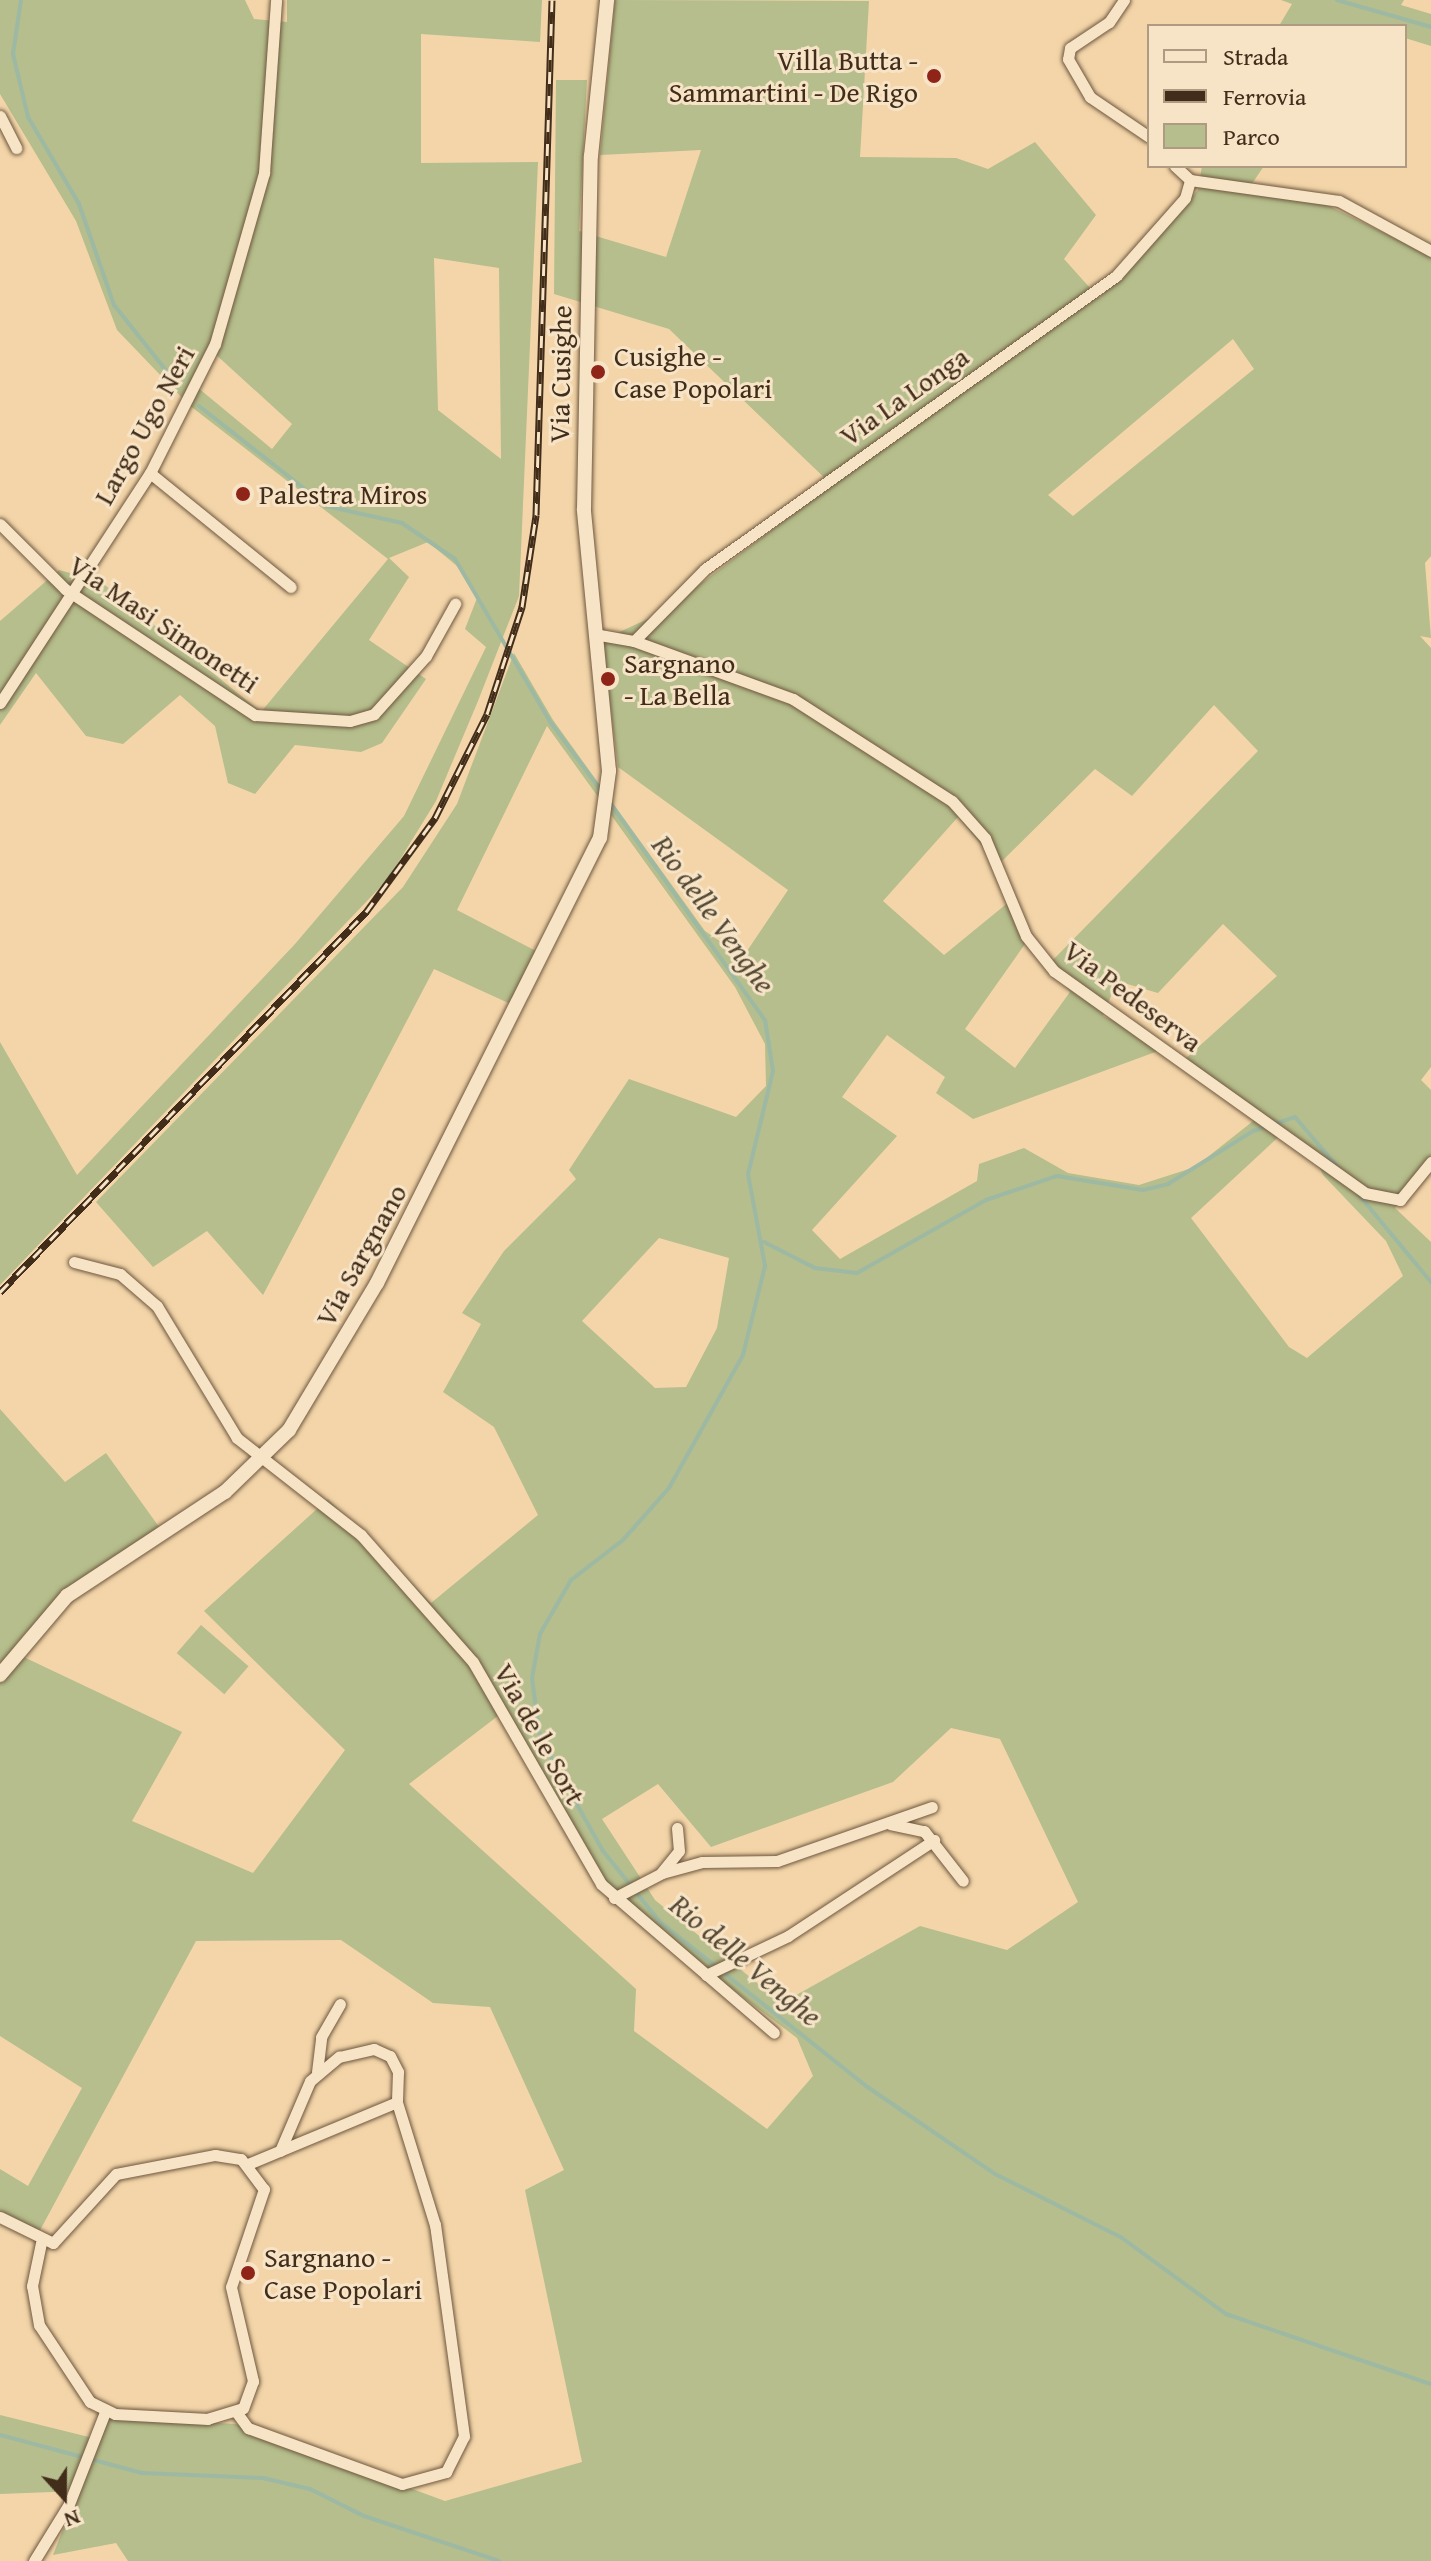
<!DOCTYPE html>
<style>
body{margin:0}
#map{position:relative;width:1431px;height:2561px;overflow:hidden;background:#f3d5a9;font-family:"Gentium Book Plus",serif}
div>[style]{position:absolute}
[style*='--x']{left:calc(var(--x)*1px);top:calc(var(--y)*1px);width:calc(var(--w)*1px);rotate:calc(var(--a)*1deg)}
.green>*{inset:0;background:#b5be8c;transform-origin:0 0}
.stream>*{height:4px;margin:-2px;padding:0 2px;transform-origin:2px;border-radius:2px;background:#9db9a3}
.roads{filter:drop-shadow(0 0 2px #6e573e) drop-shadow(0 0 2px #6e573e)}
.minor>*{height:11px;margin:-5.5px;padding:0 5.5px;transform-origin:5.5px;border-radius:5.5px;background:#f7e4c7}
.tertiary>*{height:14px;margin:-7px;padding:0 7px;transform-origin:7px;border-radius:7px;background:#f7e4c7}
.rail>*{height:7px;margin-top:-3.5px;transform-origin:0;background:repeating-linear-gradient(90deg,#f7e4c7 0 12px,#422d1a 0 24px);box-sizing:border-box;border-block:2px solid #422d1a}
.dots>*{width:22px;height:22px;translate:-50% -50%;box-sizing:border-box;border:4px solid #f7e4c7;border-radius:50%}
span{translate:-50% -50%;white-space:nowrap;text-align:center;line-height:1.15;-webkit-text-stroke:6px #f7e4c7;paint-order:stroke}
.poi-label{font-size:28px;color:#422d1a}
.right{translate:-100% -50%;text-align:right}
.left{translate:0 -50%;text-align:left}
.street-label{font-size:28px;color:#422d1a}
.water-label{font-size:30px;color:#544935;font-style:italic}
.legend{position:absolute;left:1147px;top:24px;width:260px;height:144px;box-sizing:border-box;background:#f7e4c7;border:2px solid #af9b82;margin:0;padding:10px 14px;list-style:none;font-size:24px;color:#422d1a}
.legend li{display:flex;align-items:center;gap:16px;height:40px}
.legend b{width:40px;border:2px solid #af9b82}
.north{position:absolute;left:24px;top:2457px;width:80px;height:80px;-webkit-text-stroke:6px #f7e4c7;paint-order:stroke;rotate:159deg;font-size:22px;font-weight:700;line-height:32px;text-align:center;color:#422d1a}
.north::after{content:'';display:block;margin:auto;width:28px;height:36px;background:#422d1a;clip-path:polygon(50% 0,100% 100%,50% 72%,0 100%)}
</style>
<div id="map">
<div class="green">
<div style="clip-path:polygon(evenodd,0 0,245px 0,254px 19px,287px 22px,287px 0,542px 0,540px 42px,421px 34px,421px 163px,538px 162px,519px 596px,478px 701px,436px 801px,388px 879px,0 1285px,0 1042px,77px 1175px,295px 944px,404px 816px,486px 647px,465px 629px,477px 598px,457px 566px,428px 542px,389px 558px,409px 577px,369px 640px,426px 679px,382px 743px,361px 752px,295px 745px,255px 794px,228px 783px,215px 726px,180px 695px,123px 744px,86px 736px,36px 673px,0 725px,0 621px,59px 570px,100px 581px,261px 712px,388px 559px,189px 405px,117px 330px,76px 221px,0 94px,0 0,434px 258px,499px 268px,501px 459px,438px 410px,434px 258px,0 0,213px 352px,292px 424px,272px 449px,197px 387px,213px 352px)"></div>
<div style="clip-path:polygon(evenodd,615px 0,869px 1px,860px 157px,956px 158px,988px 169px,1035px 142px,1096px 215px,1064px 259px,1099px 298px,1198px 190px,1202px 166px,1264px 166px,1247px 191px,1323px 203px,1431px 256px,1431px 556px,1425px 563px,1431px 638px,1420px 636px,1431px 648px,1431px 1067px,1421px 1080px,1431px 1090px,1431px 1155px,1395px 1208px,1431px 1242px,1431px 2561px,128px 2561px,116px 2543px,53px 2555px,78px 2491px,0 2494px,0 2415px,97px 2439px,107px 2417px,236px 2424px,445px 2501px,582px 2462px,525px 2190px,564px 2170px,490px 2007px,433px 2003px,341px 1940px,196px 1941px,38px 2234px,0 2212px,0 2169px,28px 2186px,82px 2088px,0 2036px,0 1409px,65px 1482px,106px 1453px,167px 1538px,26px 1632px,11px 1651px,182px 1732px,132px 1821px,253px 1873px,345px 1750px,204px 1611px,328px 1499px,431px 1603px,538px 1515px,494px 1427px,443px 1392px,481px 1324px,462px 1313px,504px 1251px,576px 1179px,569px 1170px,629px 1079px,736px 1117px,766px 1086px,765px 1044px,735px 987px,547px 726px,457px 910px,538px 952px,513px 1005px,434px 969px,263px 1295px,207px 1231px,153px 1267px,96px 1202px,403px 887px,457px 804px,514px 653px,553px 720px,705px 931px,743px 957px,788px 890px,618px 767px,602px 640px,663px 612px,832px 485px,669px 329px,554px 294px,556px 80px,587px 80px,579px 231px,666px 257px,701px 150px,600px 155px,615px 0,1233px 339px,1254px 369px,1073px 516px,1048px 495px,1233px 339px,615px 0,1214px 705px,1258px 751px,1048px 965px,1070px 992px,1015px 1068px,965px 1029px,1025px 944px,1010px 901px,944px 955px,883px 901px,958px 817px,998px 865px,1095px 769px,1132px 796px,1214px 705px,615px 0,1223px 924px,1277px 976px,1185px 1059px,1262px 1114px,1195px 1167px,1139px 1185px,1068px 1173px,1024px 1148px,979px 1164px,977px 1181px,840px 1259px,812px 1230px,897px 1136px,842px 1097px,887px 1035px,945px 1077px,936px 1093px,973px 1119px,1169px 1047px,1103px 1016px,1117px 981px,1158px 993px,1223px 924px,615px 0,1286px 1130px,1309px 1146px,1323px 1175px,1386px 1241px,1403px 1276px,1307px 1358px,1289px 1347px,1191px 1218px,1286px 1130px,615px 0,659px 1238px,729px 1258px,717px 1328px,686px 1387px,655px 1388px,582px 1321px,659px 1238px,615px 0,507px 1709px,590px 1864px,645px 1923px,797px 2038px,813px 2076px,767px 2129px,634px 2031px,636px 1989px,409px 1784px,507px 1709px,615px 0,951px 1728px,1000px 1739px,1078px 1902px,1007px 1950px,920px 1926px,782px 2003px,655px 1900px,602px 1819px,658px 1784px,711px 1847px,893px 1782px,951px 1728px)"></div>
<div style="clip-path:polygon(1281px 0,1404px 0,1401px 5px,1431px 14px,1431px 46px,1405px 38px,1405px 26px,1279px 26px,1292px 4px)"></div>
<div style="left:201px;top:1625px;width:63px;height:37px;rotate:41deg"></div>
</div>
<div class="stream">
<div style="--x:21;--y:0;--w:55;--a:98.4"></div>
<div style="--x:13;--y:54;--w:65;--a:76.6"></div>
<div style="--x:28;--y:117;--w:101;--a:59.6"></div>
<div style="--x:79;--y:204;--w:107;--a:70.9"></div>
<div style="--x:114;--y:305;--w:93;--a:51.5"></div>
<div style="--x:1337;--y:0;--w:98;--a:16"></div>
<div style="--x:199;--y:406;--w:162;--a:38.2"></div>
<div style="--x:326;--y:506;--w:78;--a:12.6"></div>
<div style="--x:402;--y:523;--w:64;--a:34.2"></div>
<div style="--x:455;--y:559;--w:186;--a:59.7"></div>
<div style="--x:549;--y:720;--w:89;--a:53.6"></div>
<div style="--x:610;--y:803;--w:267;--a:54.5"></div>
<div style="--x:765;--y:1020;--w:52;--a:81.1"></div>
<div style="--x:773;--y:1071;--w:106;--a:103.6"></div>
<div style="--x:748;--y:1174;--w:94;--a:79.5"></div>
<div style="--x:765;--y:1266;--w:92;--a:103.9"></div>
<div style="--x:743;--y:1355;--w:152;--a:119.1"></div>
<div style="--x:669;--y:1488;--w:69;--a:131.5"></div>
<div style="--x:623;--y:1540;--w:66;--a:142.4"></div>
<div style="--x:571;--y:1580;--w:62;--a:119.9"></div>
<div style="--x:540;--y:1634;--w:45;--a:100.3"></div>
<div style="--x:532;--y:1678;--w:54;--a:82.6"></div>
<div style="--x:539;--y:1732;--w:41;--a:64.1"></div>
<div style="--x:557;--y:1769;--w:94;--a:60.7"></div>
<div style="--x:603;--y:1851;--w:91;--a:51.2"></div>
<div style="--x:660;--y:1922;--w:263;--a:38.5"></div>
<div style="--x:866;--y:2086;--w:156;--a:34.3"></div>
<div style="--x:995;--y:2174;--w:142;--a:26.7"></div>
<div style="--x:1122;--y:2238;--w:129;--a:36.2"></div>
<div style="--x:1226;--y:2314;--w:217;--a:18.9"></div>
<div style="--x:1359;--y:1195;--w:113;--a:50.4"></div>
<div style="--x:764;--y:1242;--w:57;--a:27"></div>
<div style="--x:815;--y:1268;--w:42;--a:6.8"></div>
<div style="--x:857;--y:1273;--w:148;--a:-29.5"></div>
<div style="--x:986;--y:1200;--w:75;--a:-18.7"></div>
<div style="--x:1057;--y:1176;--w:87;--a:9.2"></div>
<div style="--x:1143;--y:1190;--w:26;--a:-13"></div>
<div style="--x:1168;--y:1184;--w:100;--a:-31.9"></div>
<div style="--x:1253;--y:1131;--w:44;--a:-18.4"></div>
<div style="--x:1295;--y:1117;--w:72;--a:49.5"></div>
<div style="--x:0;--y:2435;--w:147;--a:15"></div>
<div style="--x:142;--y:2473;--w:121;--a:2.4"></div>
<div style="--x:263;--y:2478;--w:48;--a:13.2"></div>
<div style="--x:310;--y:2489;--w:60;--a:26.6"></div>
<div style="--x:364;--y:2516;--w:142;--a:18.4"></div>
</div>
<div class="roads">
<div class="minor">
<div style="--x:1124;--y:0;--w:27;--a:124"></div>
<div style="--x:1109;--y:22;--w:47;--a:146.3"></div>
<div style="--x:1070;--y:48;--w:11;--a:100"></div>
<div style="--x:1068;--y:59;--w:44;--a:59.9"></div>
<div style="--x:1090;--y:97;--w:71;--a:34.1"></div>
<div style="--x:0;--y:116;--w:36;--a:63"></div>
<div style="--x:1175;--y:166;--w:21;--a:43"></div>
<div style="--x:1190;--y:180;--w:150;--a:8"></div>
<div style="--x:1339;--y:201;--w:105;--a:28.5"></div>
<div style="--x:150;--y:473;--w:181;--a:39"></div>
<div style="--x:0;--y:524;--w:92;--a:45"></div>
<div style="--x:65;--y:589;--w:228;--a:33.6"></div>
<div style="--x:255;--y:715;--w:95;--a:3.6"></div>
<div style="--x:350;--y:721;--w:25;--a:-16"></div>
<div style="--x:374;--y:714;--w:78;--a:-48.1"></div>
<div style="--x:426;--y:656;--w:60;--a:-60.9"></div>
<div style="--x:594;--y:634;--w:41;--a:9.9"></div>
<div style="--x:634;--y:641;--w:169;--a:20"></div>
<div style="--x:793;--y:699;--w:189;--a:32.7"></div>
<div style="--x:952;--y:801;--w:50;--a:48.3"></div>
<div style="--x:985;--y:838;--w:106;--a:67.3"></div>
<div style="--x:1026;--y:936;--w:45;--a:51.3"></div>
<div style="--x:1054;--y:971;--w:382;--a:35.5"></div>
<div style="--x:1365;--y:1193;--w:36;--a:11"></div>
<div style="--x:1400;--y:1200;--w:49;--a:-50.8"></div>
<div style="--x:634;--y:641;--w:101;--a:-45.4"></div>
<div style="--x:705;--y:569;--w:505;--a:-35.48"></div>
<div style="--x:1116;--y:276;--w:104;--a:-48.5"></div>
<div style="--x:1185;--y:198;--w:19;--a:-74"></div>
<div style="--x:0;--y:703;--w:275;--a:-56.9"></div>
<div style="--x:150;--y:473;--w:144;--a:-63.3"></div>
<div style="--x:215;--y:344;--w:178;--a:-74"></div>
<div style="--x:264;--y:173;--w:173;--a:-86"></div>
<div style="--x:74;--y:1262;--w:48;--a:14.6"></div>
<div style="--x:120;--y:1274;--w:49;--a:40.9"></div>
<div style="--x:157;--y:1306;--w:154;--a:58.8"></div>
<div style="--x:237;--y:1438;--w:157;--a:38"></div>
<div style="--x:361;--y:1535;--w:169;--a:48.6"></div>
<div style="--x:473;--y:1662;--w:256;--a:60"></div>
<div style="--x:601;--y:1884;--w:228;--a:40.7"></div>
<div style="--x:890;--y:1824;--w:35;--a:12"></div>
<div style="--x:924;--y:1831;--w:63;--a:52"></div>
<div style="--x:661;--y:1873;--w:28;--a:-51"></div>
<div style="--x:679;--y:1851;--w:23;--a:-95"></div>
<div style="--x:614;--y:1898;--w:54;--a:-27.5"></div>
<div style="--x:662;--y:1873;--w:41;--a:-15.4"></div>
<div style="--x:702;--y:1862;--w:75;--a:-0.8"></div>
<div style="--x:777;--y:1861;--w:164;--a:-19.2"></div>
<div style="--x:706;--y:1975;--w:91;--a:-25.4"></div>
<div style="--x:788;--y:1936;--w:175;--a:-33.3"></div>
<div style="--x:317;--y:2072;--w:35;--a:-83"></div>
<div style="--x:321;--y:2037;--w:38;--a:-60"></div>
<div style="--x:280;--y:2151;--w:76;--a:-66.8"></div>
<div style="--x:310;--y:2081;--w:38;--a:-40"></div>
<div style="--x:339;--y:2057;--w:36;--a:-13"></div>
<div style="--x:374;--y:2049;--w:17;--a:24"></div>
<div style="--x:390;--y:2056;--w:18;--a:63"></div>
<div style="--x:398;--y:2072;--w:30;--a:92"></div>
<div style="--x:0;--y:2217;--w:59;--a:26.1"></div>
<div style="--x:53;--y:2243;--w:93;--a:-47.6"></div>
<div style="--x:116;--y:2174;--w:101;--a:-10.9"></div>
<div style="--x:215;--y:2155;--w:26;--a:9"></div>
<div style="--x:241;--y:2159;--w:38;--a:53"></div>
<div style="--x:264;--y:2189;--w:103;--a:108.6"></div>
<div style="--x:231;--y:2287;--w:97;--a:76.8"></div>
<div style="--x:253;--y:2381;--w:29;--a:110"></div>
<div style="--x:243;--y:2408;--w:37;--a:163"></div>
<div style="--x:208;--y:2419;--w:93;--a:-176.9"></div>
<div style="--x:115;--y:2414;--w:28;--a:-154"></div>
<div style="--x:90;--y:2402;--w:92;--a:-123.5"></div>
<div style="--x:39;--y:2325;--w:40;--a:-100"></div>
<div style="--x:32;--y:2286;--w:44;--a:-78.2"></div>
<div style="--x:237;--y:2413;--w:19;--a:54"></div>
<div style="--x:248;--y:2428;--w:164;--a:20"></div>
<div style="--x:402;--y:2484;--w:46;--a:-15.3"></div>
<div style="--x:446;--y:2472;--w:40;--a:-63.4"></div>
<div style="--x:464;--y:2436;--w:213;--a:-97.8"></div>
<div style="--x:435;--y:2225;--w:129;--a:-107.2"></div>
<div style="--x:397;--y:2102;--w:161;--a:157.4"></div>
<div style="--x:34;--y:2561;--w:67;--a:-58.4"></div>
<div style="--x:69;--y:2504;--w:99;--a:-68.6"></div>
</div>
<div class="tertiary">
<div style="--x:0;--y:1675;--w:104;--a:-49.7"></div>
<div style="--x:67;--y:1596;--w:189;--a:-33.4"></div>
<div style="--x:225;--y:1492;--w:89;--a:-44.1"></div>
<div style="--x:289;--y:1430;--w:171;--a:-59.1"></div>
<div style="--x:377;--y:1283;--w:498;--a:-63.4"></div>
<div style="--x:600;--y:838;--w:68;--a:-82.3"></div>
<div style="--x:609;--y:771;--w:263;--a:-95.5"></div>
<div style="--x:584;--y:509;--w:353;--a:-88.9"></div>
<div style="--x:591;--y:156;--w:157;--a:-84.1"></div>
</div>
</div>
<div class="rail">
<div style="--x:0;--y:1292;--w:528;--a:-46.08"></div>
<div style="--x:366;--y:912;--w:117;--a:-53.7"></div>
<div style="--x:435;--y:818;--w:116;--a:-63.4"></div>
<div style="--x:487;--y:714;--w:113;--a:-71.9"></div>
<div style="--x:522;--y:607;--w:93;--a:-81.3"></div>
<div style="--x:536;--y:515;--w:515;--a:-88.22"></div>
</div>
<div class="dots">
<div style="left:934px;top:76px;background:#8f2418"></div>
<div style="left:598px;top:372px;background:#8f2418"></div>
<div style="left:243px;top:494px;background:#8f2418"></div>
<div style="left:608px;top:679px;background:#8f2418"></div>
<div style="left:248px;top:2273px;background:#8f2418"></div>
</div>
<div class="poi-label">
<span class="right" style="left:918px;top:76px">Villa Butta -<br>Sammartini - De Rigo</span>
<span class="left" style="left:614px;top:372px">Cusighe -<br>Case Popolari</span>
<span class="left" style="left:259px;top:494px">Palestra Miros</span>
<span class="left" style="left:624px;top:679px">Sargnano<br>- La Bella</span>
<span class="left" style="left:264px;top:2273px">Sargnano -<br>Case Popolari</span>
</div>
<div class="street-label">
<span style="left:560px;top:374px;rotate:-89deg">Via Cusighe</span>
<span style="left:904px;top:396px;rotate:-35deg">Via La Longa</span>
<span style="left:144px;top:425px;rotate:-61deg">Largo Ugo Neri</span>
<span style="left:164px;top:624px;rotate:34deg">Via Masi Simonetti</span>
<span style="left:1133px;top:996px;rotate:37deg">Via Pedeserva</span>
<span style="left:361px;top:1255px;rotate:-61deg">Via Sargnano</span>
<span style="left:540px;top:1734px;rotate:61deg">Via de le Sort</span>
</div>
<div class="water-label">
<span style="left:714px;top:914px;rotate:54deg">Rio delle Venghe</span>
<span style="left:746px;top:1960px;rotate:40deg">Rio delle Venghe</span>
</div>
<ul class="legend">
<li><b style="height:10px;background:#f7e4c7"></b>Strada</li>
<li><b style="height:10px;background:#422d1a"></b>Ferrovia</li>
<li><b style="height:22px;background:#b5be8c"></b>Parco</li>
</ul>
<div class="north">N</div>
</div>
